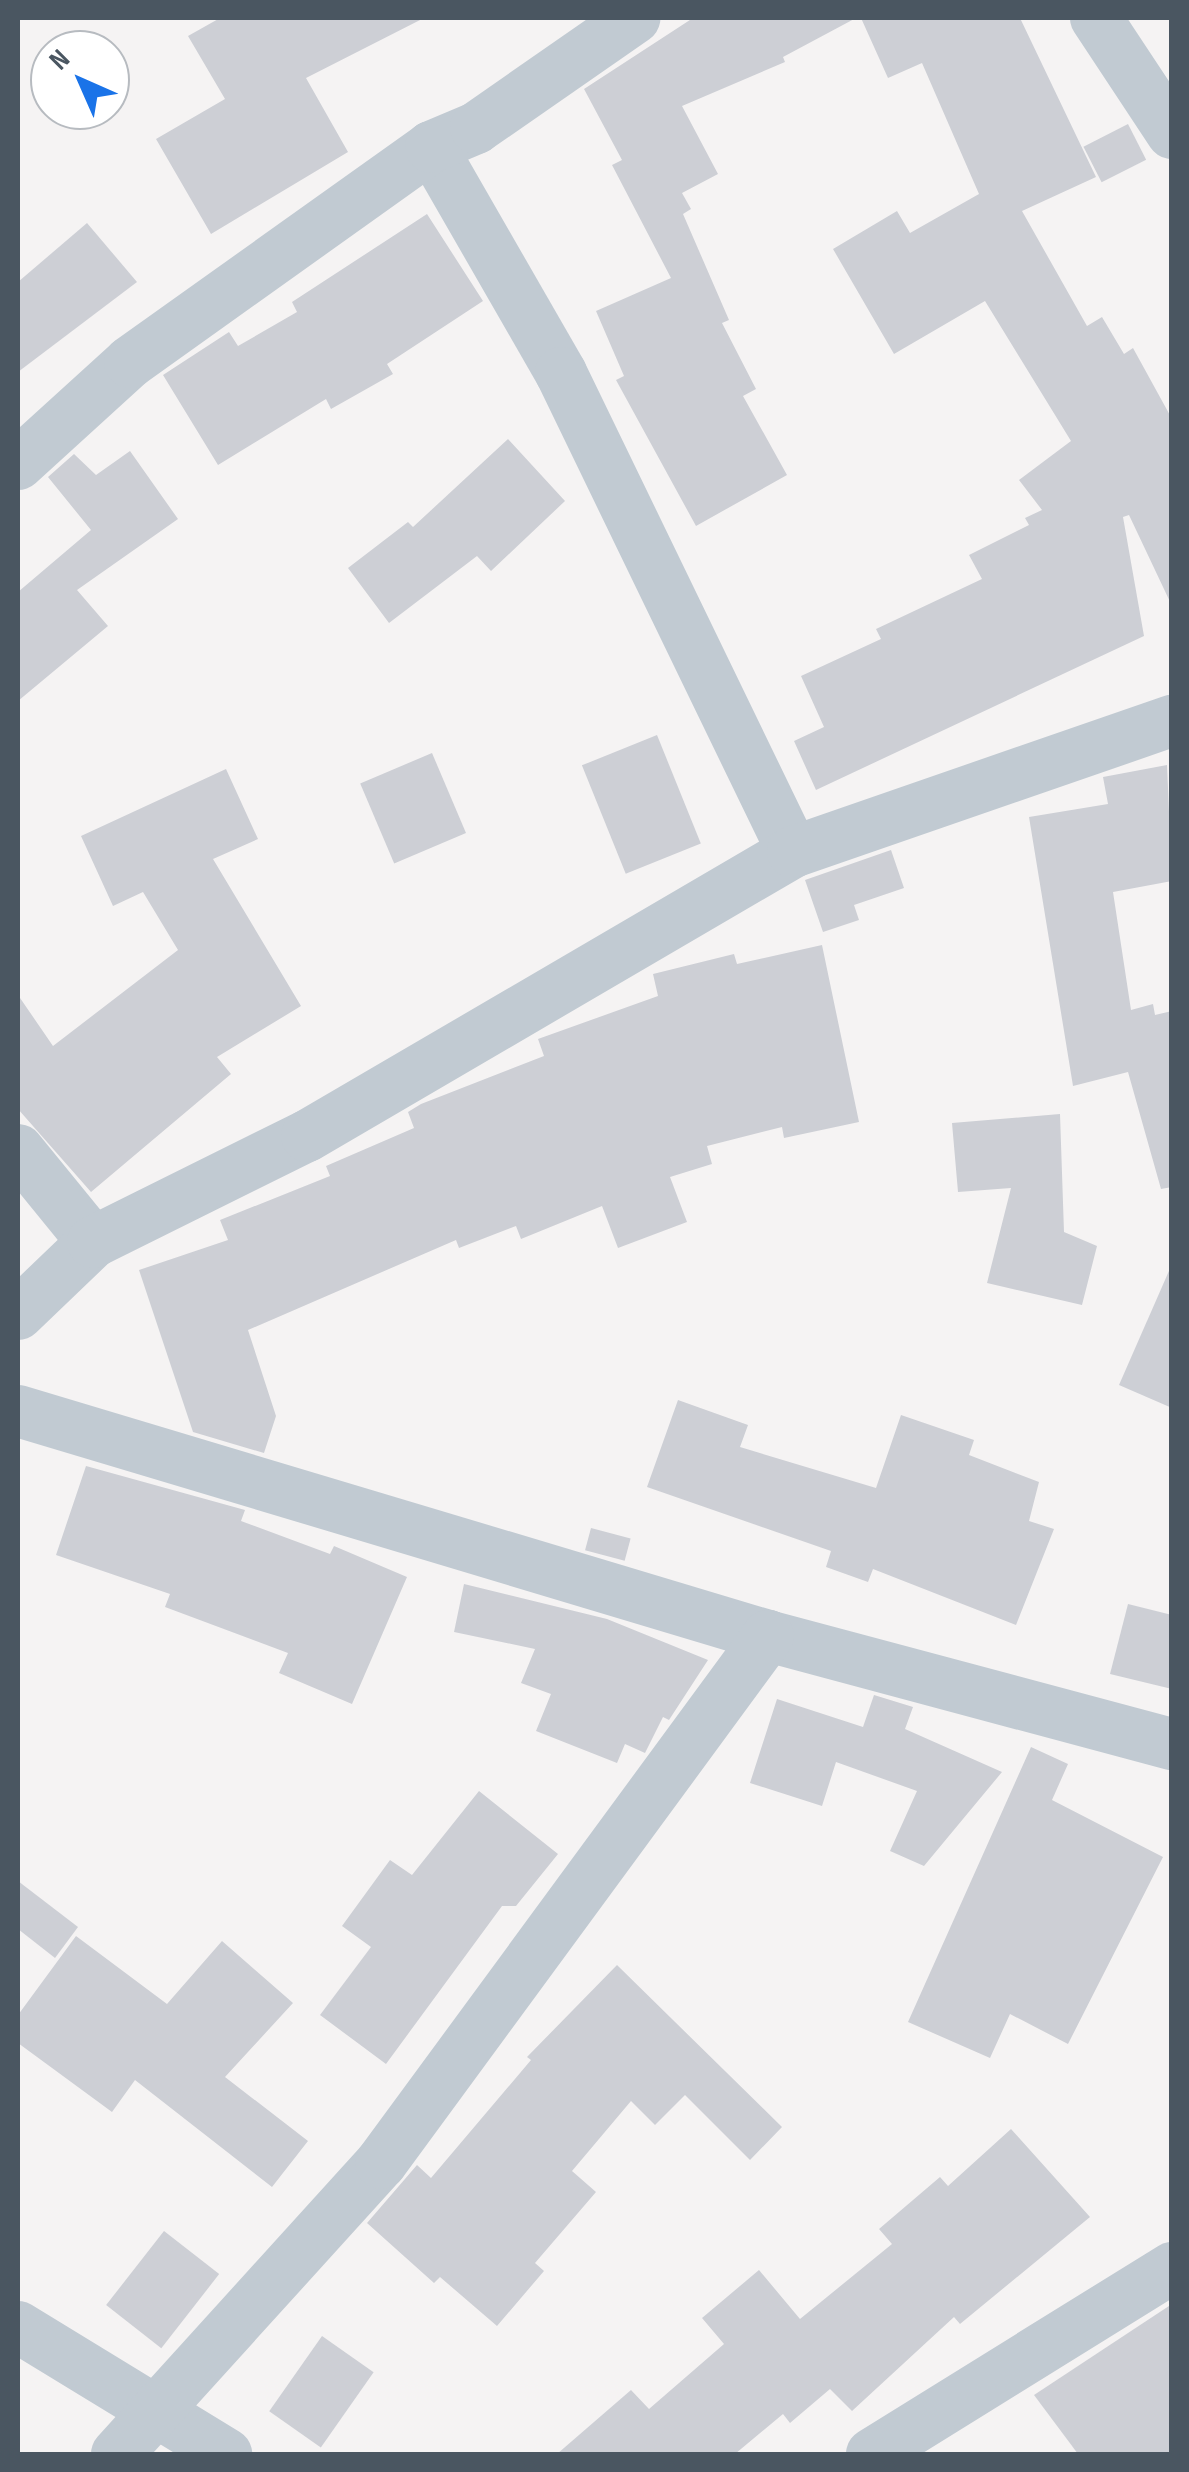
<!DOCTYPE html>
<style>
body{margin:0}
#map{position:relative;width:1189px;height:2472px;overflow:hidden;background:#f5f3f3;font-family:"Sofia Sans Condensed",sans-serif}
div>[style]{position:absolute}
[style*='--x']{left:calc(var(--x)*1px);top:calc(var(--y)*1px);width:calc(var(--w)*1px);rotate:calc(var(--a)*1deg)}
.building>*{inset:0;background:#cdcfd5;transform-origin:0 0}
.street>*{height:52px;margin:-26px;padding:0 26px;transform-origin:26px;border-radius:26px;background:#c1cad2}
span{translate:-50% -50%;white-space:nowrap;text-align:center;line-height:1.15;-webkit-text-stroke:9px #fff;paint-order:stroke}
.frame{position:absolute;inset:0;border:20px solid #4a5661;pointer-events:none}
.north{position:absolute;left:30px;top:30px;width:100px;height:100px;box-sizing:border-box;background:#fff;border:2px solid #b7bbc0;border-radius:50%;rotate:315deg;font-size:28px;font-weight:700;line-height:40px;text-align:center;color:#4a5661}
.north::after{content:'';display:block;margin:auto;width:35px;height:45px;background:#1a73e8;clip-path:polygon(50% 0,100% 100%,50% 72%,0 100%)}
</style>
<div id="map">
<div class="building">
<div style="clip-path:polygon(220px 18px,424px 18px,306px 78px,348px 152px,211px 234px,156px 139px,225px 99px,188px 36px)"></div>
<div style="clip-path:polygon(693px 18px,856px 18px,783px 57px,785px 62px,682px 106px,718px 174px,682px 193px,691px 209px,683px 214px,729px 320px,722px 323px,756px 389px,743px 396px,787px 475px,696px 526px,616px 380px,624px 376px,596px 311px,671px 278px,612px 165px,622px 160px,584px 89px)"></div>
<div style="clip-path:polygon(861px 18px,1020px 18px,1096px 177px,1022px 211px,1087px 326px,1102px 317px,1124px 354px,1133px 348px,1172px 419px,1172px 606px,1129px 515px,1123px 517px,1144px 636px,816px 790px,794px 741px,824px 727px,801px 676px,881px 639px,876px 629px,982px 579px,969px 555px,1029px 525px,1025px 518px,1042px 510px,1019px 480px,1071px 441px,985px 301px,894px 354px,833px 249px,897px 211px,910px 233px,979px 194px,922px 63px,888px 78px)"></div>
<div style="left:1128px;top:124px;width:40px;height:50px;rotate:63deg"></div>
<div style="clip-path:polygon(427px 214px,483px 301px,387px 364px,393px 374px,331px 409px,326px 399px,218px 465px,163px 375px,229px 332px,238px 346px,297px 312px,292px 302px)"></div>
<div style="clip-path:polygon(87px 223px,137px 282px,18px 372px,18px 282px)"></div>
<div style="clip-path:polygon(508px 439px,565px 501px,491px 571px,477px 556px,389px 623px,348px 568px,408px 522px,413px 527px)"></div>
<div style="clip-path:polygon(130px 451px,178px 519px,77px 590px,108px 626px,18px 701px,18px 592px,91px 530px,48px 477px,74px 454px,96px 475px)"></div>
<div style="left:657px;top:735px;width:117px;height:81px;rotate:68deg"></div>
<div style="left:432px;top:753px;width:87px;height:78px;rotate:67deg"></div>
<div style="clip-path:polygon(1167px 765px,1172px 881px,1113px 892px,1131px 1010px,1153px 1004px,1155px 1015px,1172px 1011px,1172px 1187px,1161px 1189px,1128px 1072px,1073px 1086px,1029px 817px,1108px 804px,1103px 777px)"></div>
<div style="clip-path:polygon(226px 769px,258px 839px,213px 859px,301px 1006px,217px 1057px,231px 1074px,91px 1192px,18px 1109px,18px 995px,53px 1046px,178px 950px,143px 892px,113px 906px,81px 836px)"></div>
<div style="clip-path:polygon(891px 850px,904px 888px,854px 905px,859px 920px,823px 932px,805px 880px)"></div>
<div style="clip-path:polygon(822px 945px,859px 1122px,784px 1138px,782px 1127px,707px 1146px,712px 1164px,670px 1177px,687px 1222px,618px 1248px,602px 1206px,521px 1239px,516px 1226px,459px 1248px,456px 1240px,248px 1330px,276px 1416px,264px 1453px,193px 1432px,139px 1270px,228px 1240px,220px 1220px,330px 1176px,326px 1166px,414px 1128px,408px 1112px,421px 1104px,544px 1056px,538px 1039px,658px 996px,653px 974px,734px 954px,737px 964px)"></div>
<div style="clip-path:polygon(1060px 1114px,1064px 1232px,1097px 1246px,1082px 1305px,987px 1283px,1011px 1188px,958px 1192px,952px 1123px)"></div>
<div style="clip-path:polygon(1172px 1264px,1172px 1408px,1119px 1385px)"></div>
<div style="clip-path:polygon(678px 1400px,748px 1425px,740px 1447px,876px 1488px,901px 1415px,974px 1440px,969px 1455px,1039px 1482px,1029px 1521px,1054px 1529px,1016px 1625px,873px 1569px,868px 1582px,826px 1567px,831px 1551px,647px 1487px)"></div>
<div style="clip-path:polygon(86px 1466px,245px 1510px,241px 1521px,330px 1554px,334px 1546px,407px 1577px,352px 1704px,279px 1673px,288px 1653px,165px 1607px,170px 1594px,56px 1555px)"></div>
<div style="left:591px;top:1528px;width:41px;height:23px;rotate:15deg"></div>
<div style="clip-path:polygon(464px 1584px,607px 1619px,708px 1660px,669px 1720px,663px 1717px,645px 1753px,625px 1744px,617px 1763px,536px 1731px,551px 1694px,521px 1683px,535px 1649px,454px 1632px)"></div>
<div style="clip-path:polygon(1128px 1604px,1172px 1615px,1172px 1689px,1110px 1674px)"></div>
<div style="clip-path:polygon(874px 1695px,913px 1707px,905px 1729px,1002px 1772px,924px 1866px,890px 1851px,917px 1791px,836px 1762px,822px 1806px,750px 1783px,777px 1699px,863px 1727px)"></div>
<div style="clip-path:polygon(1031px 1747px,1068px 1764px,1052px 1800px,1163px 1857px,1068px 2044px,1010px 2014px,990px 2058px,908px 2022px)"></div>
<div style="clip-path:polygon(479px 1791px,558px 1854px,516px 1906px,502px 1906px,386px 2064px,320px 2015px,371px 1947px,342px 1926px,390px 1860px,412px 1875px)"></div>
<div style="clip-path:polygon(18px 1881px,78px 1927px,55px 1958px,18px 1929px)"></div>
<div style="clip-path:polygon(76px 1936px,167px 2004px,222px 1941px,293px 2003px,225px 2077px,308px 2141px,272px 2187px,135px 2080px,112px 2112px,18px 2043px,18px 2015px)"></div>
<div style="clip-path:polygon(617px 1965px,782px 2127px,750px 2160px,685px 2095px,655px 2125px,631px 2101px,572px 2171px,596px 2192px,535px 2263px,544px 2271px,497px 2326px,440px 2277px,434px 2283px,367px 2223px,417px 2165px,431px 2178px,531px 2060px,527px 2057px)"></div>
<div style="clip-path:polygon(1011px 2129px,1090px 2217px,960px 2324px,954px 2317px,852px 2411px,830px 2389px,790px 2423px,783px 2414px,735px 2454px,557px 2454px,631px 2390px,649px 2409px,724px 2344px,702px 2318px,759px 2270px,800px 2319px,892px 2244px,879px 2229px,940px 2177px,948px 2186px)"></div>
<div style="left:164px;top:2231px;width:70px;height:94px;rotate:38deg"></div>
<div style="clip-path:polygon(1172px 2304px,1172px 2454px,1078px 2454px,1034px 2395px)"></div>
<div style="left:322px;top:2336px;width:63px;height:92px;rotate:35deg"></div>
</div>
<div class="street">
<div style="--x:1096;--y:18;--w:138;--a:56.5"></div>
<div style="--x:431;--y:147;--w:261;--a:60.1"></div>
<div style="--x:561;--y:373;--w:532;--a:64.16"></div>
<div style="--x:18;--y:464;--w:151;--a:-42.3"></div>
<div style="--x:130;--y:362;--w:370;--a:-35.5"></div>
<div style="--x:431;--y:147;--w:49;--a:-22.9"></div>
<div style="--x:476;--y:128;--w:193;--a:-34.8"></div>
<div style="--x:18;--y:1150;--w:119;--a:50.8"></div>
<div style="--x:18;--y:1314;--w:104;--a:-43.8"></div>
<div style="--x:93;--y:1242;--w:239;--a:-26.4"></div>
<div style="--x:307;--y:1136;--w:563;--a:-30.3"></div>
<div style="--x:793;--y:852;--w:401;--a:-19.1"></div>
<div style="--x:18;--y:1411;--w:783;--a:16.7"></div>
<div style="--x:768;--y:1636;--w:418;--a:15"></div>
<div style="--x:18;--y:2327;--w:244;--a:31.4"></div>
<div style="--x:117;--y:2454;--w:393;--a:-47.8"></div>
<div style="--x:381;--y:2163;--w:654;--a:-53.71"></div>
<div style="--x:872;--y:2454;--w:353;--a:-31.8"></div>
</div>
<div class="frame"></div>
<div class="north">N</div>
</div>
